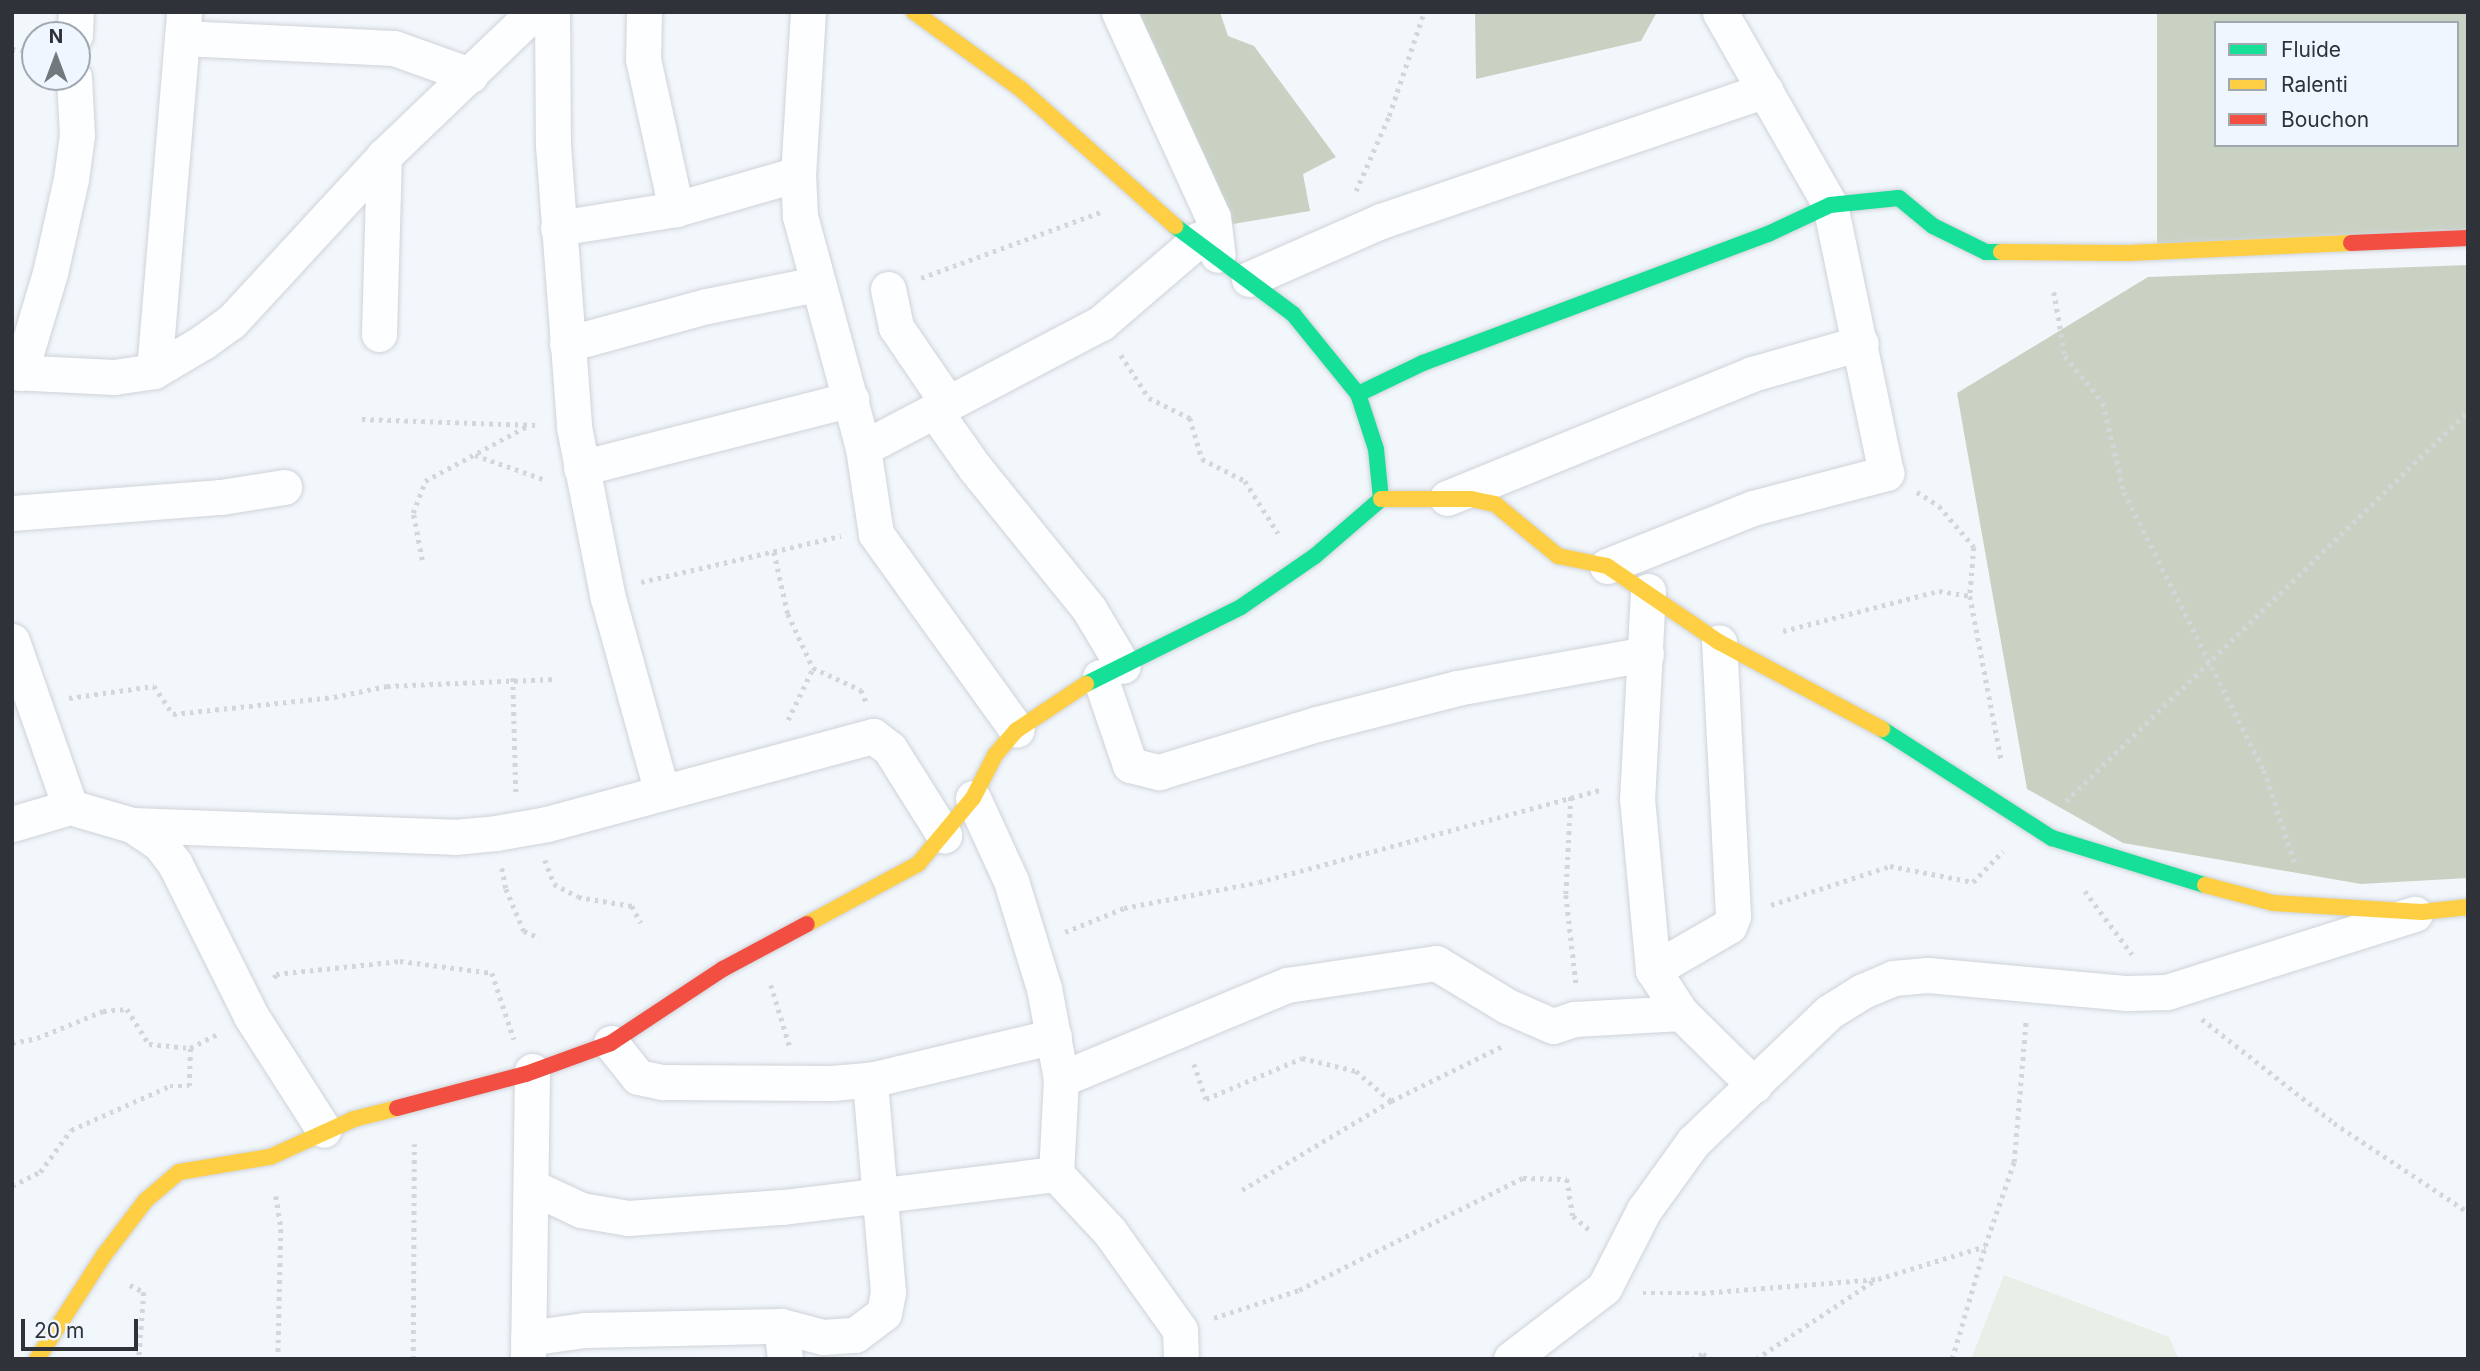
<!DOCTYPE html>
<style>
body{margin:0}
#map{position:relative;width:2480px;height:1371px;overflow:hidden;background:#f2f7fc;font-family:Inter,sans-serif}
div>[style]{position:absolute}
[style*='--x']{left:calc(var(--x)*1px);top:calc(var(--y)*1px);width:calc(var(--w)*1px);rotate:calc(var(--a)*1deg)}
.green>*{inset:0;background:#e8efe6}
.forest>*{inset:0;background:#c9d2c2}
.path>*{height:4.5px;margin-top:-2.25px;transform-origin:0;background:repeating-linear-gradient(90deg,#d5d6d9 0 3.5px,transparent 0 8.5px)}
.roads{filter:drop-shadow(0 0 2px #cfd3d8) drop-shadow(0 0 2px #cfd3d8)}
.street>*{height:35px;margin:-17.5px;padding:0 17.5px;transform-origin:17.5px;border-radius:17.5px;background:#fdfeff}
.fast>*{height:16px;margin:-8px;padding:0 8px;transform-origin:8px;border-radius:8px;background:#16e098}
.slow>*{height:16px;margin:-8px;padding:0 8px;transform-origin:8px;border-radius:8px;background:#ffcf43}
.jam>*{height:16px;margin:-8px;padding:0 8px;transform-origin:8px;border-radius:8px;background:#f24e42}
span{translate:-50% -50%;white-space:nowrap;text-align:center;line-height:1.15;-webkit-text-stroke:6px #eff6ff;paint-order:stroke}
.frame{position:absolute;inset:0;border:14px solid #2f3339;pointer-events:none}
.legend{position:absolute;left:2214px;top:21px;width:245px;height:126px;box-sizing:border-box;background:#eff6ff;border:2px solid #a2a8b0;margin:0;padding:9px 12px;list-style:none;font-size:21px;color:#2f3339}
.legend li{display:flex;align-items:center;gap:14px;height:35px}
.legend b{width:35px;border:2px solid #a2a8b0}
.north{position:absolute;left:21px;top:21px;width:70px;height:70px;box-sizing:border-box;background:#eff6ff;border:2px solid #a2a8b0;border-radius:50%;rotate:0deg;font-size:19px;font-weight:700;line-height:28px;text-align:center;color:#2f3339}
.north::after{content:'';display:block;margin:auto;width:24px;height:32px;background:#73787d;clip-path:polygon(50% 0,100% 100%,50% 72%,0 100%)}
.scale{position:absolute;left:21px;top:1319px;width:117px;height:32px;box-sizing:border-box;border:4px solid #2f3339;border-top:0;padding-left:9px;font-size:21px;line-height:24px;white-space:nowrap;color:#2f3339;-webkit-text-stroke:5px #eff6ff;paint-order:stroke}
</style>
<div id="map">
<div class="green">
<div style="clip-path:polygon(2004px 1275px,2169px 1337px,2179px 1359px,1971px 1359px)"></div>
</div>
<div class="forest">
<div style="clip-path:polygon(1138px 12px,1220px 12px,1228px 36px,1254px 46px,1336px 157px,1303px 174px,1310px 211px,1233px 224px)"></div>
<div style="clip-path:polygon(1475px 12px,1657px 12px,1641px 41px,1476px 79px)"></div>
<div style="clip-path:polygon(evenodd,2157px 12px,2468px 12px,2468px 236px,2157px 251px,2157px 12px,2216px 23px,2457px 23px,2457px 145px,2216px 145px,2216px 23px)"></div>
<div style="clip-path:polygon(2468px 265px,2468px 878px,2361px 884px,2123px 843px,2027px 789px,1957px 393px,2148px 277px)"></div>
</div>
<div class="path">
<div style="--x:12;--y:49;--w:23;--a:7"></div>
<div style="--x:1356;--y:191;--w:82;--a:-66.3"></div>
<div style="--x:1389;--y:116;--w:110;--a:-71.4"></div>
<div style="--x:921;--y:278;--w:191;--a:-20.2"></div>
<div style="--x:2054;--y:292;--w:65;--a:80.2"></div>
<div style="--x:2065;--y:356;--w:60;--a:51"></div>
<div style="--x:2103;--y:403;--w:91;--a:76.7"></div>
<div style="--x:2124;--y:492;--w:311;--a:63.3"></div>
<div style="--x:2264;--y:770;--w:101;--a:71.6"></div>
<div style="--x:1121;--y:355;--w:51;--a:56.9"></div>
<div style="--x:1149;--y:398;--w:46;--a:26"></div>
<div style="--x:1190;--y:418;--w:43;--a:73.7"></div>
<div style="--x:1202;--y:459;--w:48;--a:27.1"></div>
<div style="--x:1245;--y:481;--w:62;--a:57.6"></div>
<div style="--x:362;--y:419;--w:174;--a:2"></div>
<div style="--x:475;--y:455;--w:75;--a:19.4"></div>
<div style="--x:1917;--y:492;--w:26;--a:32"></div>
<div style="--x:1939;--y:506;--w:54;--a:49.5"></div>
<div style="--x:1974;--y:547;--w:49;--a:94.7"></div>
<div style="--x:1970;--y:596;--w:166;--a:79.2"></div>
<div style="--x:774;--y:552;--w:64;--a:77.3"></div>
<div style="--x:788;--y:614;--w:60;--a:65.2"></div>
<div style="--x:813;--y:668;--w:53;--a:24.6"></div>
<div style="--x:861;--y:690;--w:13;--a:67"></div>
<div style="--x:422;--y:560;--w:48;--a:-100.8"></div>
<div style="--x:413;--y:513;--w:34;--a:-69"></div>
<div style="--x:425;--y:481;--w:116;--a:-28.3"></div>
<div style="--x:641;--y:582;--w:205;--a:-13"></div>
<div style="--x:1783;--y:631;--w:161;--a:-14.4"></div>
<div style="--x:1939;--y:591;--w:31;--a:9"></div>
<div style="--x:513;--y:678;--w:116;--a:88.5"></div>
<div style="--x:69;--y:698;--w:86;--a:-8"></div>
<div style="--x:154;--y:686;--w:34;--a:56"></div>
<div style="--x:173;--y:714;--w:162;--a:-6"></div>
<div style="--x:334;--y:697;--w:54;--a:-11.7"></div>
<div style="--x:387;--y:686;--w:168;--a:-2.4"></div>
<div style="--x:788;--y:720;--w:58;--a:-64.3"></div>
<div style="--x:1571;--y:797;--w:98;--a:92.9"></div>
<div style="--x:1566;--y:895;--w:89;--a:83.5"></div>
<div style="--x:2066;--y:801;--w:560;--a:-44.13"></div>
<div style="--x:545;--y:860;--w:26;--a:69"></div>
<div style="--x:554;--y:884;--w:27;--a:28"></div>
<div style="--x:578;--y:897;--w:55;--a:9.5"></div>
<div style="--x:632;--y:906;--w:19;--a:62"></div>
<div style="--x:502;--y:868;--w:21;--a:79"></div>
<div style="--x:506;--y:889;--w:46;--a:66.8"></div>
<div style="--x:524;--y:931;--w:17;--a:24"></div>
<div style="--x:2085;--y:891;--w:79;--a:53.3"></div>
<div style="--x:1771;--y:905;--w:125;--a:-18.1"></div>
<div style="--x:1890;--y:866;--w:85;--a:10.9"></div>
<div style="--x:1973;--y:882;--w:43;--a:-45.9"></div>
<div style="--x:1065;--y:932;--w:64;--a:-22.1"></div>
<div style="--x:1124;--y:908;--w:137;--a:-10.9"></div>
<div style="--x:1259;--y:882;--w:353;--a:-15.1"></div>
<div style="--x:274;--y:978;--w:4;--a:-63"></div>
<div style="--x:276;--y:974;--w:125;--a:-6"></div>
<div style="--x:400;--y:961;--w:93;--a:7.4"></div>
<div style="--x:492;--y:973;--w:70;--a:71.6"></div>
<div style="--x:771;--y:985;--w:65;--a:73"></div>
<div style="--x:2202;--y:1019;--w:168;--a:38.2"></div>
<div style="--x:2334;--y:1123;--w:161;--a:33.6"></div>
<div style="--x:12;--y:1043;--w:25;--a:-11"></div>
<div style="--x:37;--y:1038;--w:71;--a:-22.2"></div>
<div style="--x:103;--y:1011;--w:24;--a:-5"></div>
<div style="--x:127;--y:1009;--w:41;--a:57.8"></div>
<div style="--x:149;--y:1044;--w:41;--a:5.6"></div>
<div style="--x:1194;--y:1064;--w:37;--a:71"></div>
<div style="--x:1206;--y:1099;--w:104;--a:-23.1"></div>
<div style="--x:1302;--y:1058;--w:56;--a:13.5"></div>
<div style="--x:1356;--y:1071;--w:46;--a:40.6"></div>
<div style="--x:12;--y:1186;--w:31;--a:-27"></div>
<div style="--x:40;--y:1172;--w:52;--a:-53.6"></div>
<div style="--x:71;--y:1130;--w:108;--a:-24"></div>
<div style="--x:170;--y:1086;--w:19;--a:0"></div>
<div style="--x:189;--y:1086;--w:38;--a:-88"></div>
<div style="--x:190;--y:1048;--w:30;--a:-27"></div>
<div style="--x:1242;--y:1190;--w:174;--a:-30.9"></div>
<div style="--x:1391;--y:1101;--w:125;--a:-26.2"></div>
<div style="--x:276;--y:1196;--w:33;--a:81"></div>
<div style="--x:281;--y:1229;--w:130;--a:91.3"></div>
<div style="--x:130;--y:1285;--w:16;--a:27"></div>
<div style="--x:144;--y:1292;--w:67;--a:94.3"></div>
<div style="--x:1643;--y:1293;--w:59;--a:0"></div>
<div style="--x:1702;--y:1293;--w:177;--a:-4.5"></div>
<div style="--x:1878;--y:1279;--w:112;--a:-17.1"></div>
<div style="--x:1985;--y:1246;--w:89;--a:-71"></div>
<div style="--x:2014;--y:1162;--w:144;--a:-85.2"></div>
<div style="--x:1214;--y:1318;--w:89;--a:-18.2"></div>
<div style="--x:1299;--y:1290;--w:250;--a:-26.6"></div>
<div style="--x:1523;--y:1178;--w:44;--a:1.3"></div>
<div style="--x:1567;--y:1179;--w:37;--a:81"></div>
<div style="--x:1573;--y:1216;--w:25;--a:40"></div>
<div style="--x:413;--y:1359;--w:215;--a:-89.7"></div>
<div style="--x:1691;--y:1359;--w:13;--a:-23"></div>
<div style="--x:1703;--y:1354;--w:10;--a:29"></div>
<div style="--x:1756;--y:1359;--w:143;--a:-33.6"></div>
<div style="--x:1952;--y:1359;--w:118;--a:-73.7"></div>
</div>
<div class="roads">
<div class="street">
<div style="--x:552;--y:12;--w:133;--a:89.6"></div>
<div style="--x:553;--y:145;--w:283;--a:85.7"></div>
<div style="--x:574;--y:427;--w:174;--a:78.8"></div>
<div style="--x:608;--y:598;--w:202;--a:74.5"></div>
<div style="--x:644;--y:12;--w:47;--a:91.2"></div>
<div style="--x:643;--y:59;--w:154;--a:77.6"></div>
<div style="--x:808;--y:12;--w:162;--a:93.5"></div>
<div style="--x:798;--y:174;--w:42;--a:87.3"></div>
<div style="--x:800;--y:216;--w:240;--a:74.8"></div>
<div style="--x:863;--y:448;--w:87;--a:81.4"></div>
<div style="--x:876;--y:534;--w:241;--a:54.3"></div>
<div style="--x:1119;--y:12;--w:226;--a:65.4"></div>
<div style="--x:1213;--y:217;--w:38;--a:83"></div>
<div style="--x:75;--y:35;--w:23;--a:-88"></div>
<div style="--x:182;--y:38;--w:212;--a:2.7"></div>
<div style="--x:394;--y:48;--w:81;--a:19.6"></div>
<div style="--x:558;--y:228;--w:120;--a:-9.1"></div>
<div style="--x:676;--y:209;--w:127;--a:-16"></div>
<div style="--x:1249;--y:279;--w:144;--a:-23.7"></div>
<div style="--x:1381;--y:221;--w:406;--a:-18.8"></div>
<div style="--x:888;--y:289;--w:39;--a:78"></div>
<div style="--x:896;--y:327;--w:80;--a:55.7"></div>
<div style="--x:941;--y:393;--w:21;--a:104"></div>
<div style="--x:936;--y:413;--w:67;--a:54.7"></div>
<div style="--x:975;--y:468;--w:181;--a:51"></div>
<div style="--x:1089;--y:609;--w:66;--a:59.2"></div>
<div style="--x:379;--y:334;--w:178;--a:-88.4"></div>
<div style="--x:567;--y:344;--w:145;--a:-15.2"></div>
<div style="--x:707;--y:306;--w:111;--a:-11.4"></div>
<div style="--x:154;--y:371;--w:360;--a:-85.2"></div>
<div style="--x:12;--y:372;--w:102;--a:2.8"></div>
<div style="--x:114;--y:377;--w:40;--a:-8.5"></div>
<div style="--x:154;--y:371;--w:57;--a:-30.6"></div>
<div style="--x:203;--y:342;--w:34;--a:-36"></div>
<div style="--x:231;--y:322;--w:226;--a:-47.3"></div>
<div style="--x:384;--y:156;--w:208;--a:-43.8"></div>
<div style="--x:20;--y:373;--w:104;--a:-73.3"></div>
<div style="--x:50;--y:273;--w:96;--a:-77.4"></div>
<div style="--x:71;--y:179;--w:44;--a:-82.2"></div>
<div style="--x:77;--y:135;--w:58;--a:-93"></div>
<div style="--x:863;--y:448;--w:269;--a:-27.7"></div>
<div style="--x:1101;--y:323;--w:128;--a:-40.6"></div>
<div style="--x:581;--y:468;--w:279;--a:-14.3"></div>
<div style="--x:1447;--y:498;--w:329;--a:-22.1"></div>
<div style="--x:1752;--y:374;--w:113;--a:-15.9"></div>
<div style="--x:12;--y:513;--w:210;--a:-4.4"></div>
<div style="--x:221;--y:497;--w:64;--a:-9"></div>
<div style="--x:1607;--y:566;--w:157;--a:-21.7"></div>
<div style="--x:1753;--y:508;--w:138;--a:-14.7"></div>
<div style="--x:1886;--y:473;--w:274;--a:-101.8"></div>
<div style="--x:1830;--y:205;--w:222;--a:-119.7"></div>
<div style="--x:1648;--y:591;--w:207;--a:93"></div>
<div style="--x:1637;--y:798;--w:173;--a:84.7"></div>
<div style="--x:1653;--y:970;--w:51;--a:56.9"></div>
<div style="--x:1681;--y:1013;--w:103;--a:44.6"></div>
<div style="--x:12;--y:641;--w:176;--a:70.7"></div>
<div style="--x:70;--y:807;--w:60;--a:163.7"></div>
<div style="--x:1100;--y:677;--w:93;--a:71.2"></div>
<div style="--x:1130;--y:765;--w:30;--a:14"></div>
<div style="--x:1159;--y:772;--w:165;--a:-16.9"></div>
<div style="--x:1317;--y:724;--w:145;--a:-14.4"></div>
<div style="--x:1457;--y:688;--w:192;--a:-10.2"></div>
<div style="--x:973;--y:798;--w:91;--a:65.4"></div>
<div style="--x:1011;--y:881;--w:112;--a:72.9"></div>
<div style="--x:1044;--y:988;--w:93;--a:79.4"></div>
<div style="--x:1061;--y:1079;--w:95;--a:93"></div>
<div style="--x:1056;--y:1174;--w:79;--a:47"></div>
<div style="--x:1110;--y:1232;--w:120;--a:54.5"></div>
<div style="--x:1180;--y:1330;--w:29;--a:88"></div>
<div style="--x:70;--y:807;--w:65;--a:16.2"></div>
<div style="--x:132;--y:825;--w:34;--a:34"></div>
<div style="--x:160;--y:844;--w:25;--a:53"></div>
<div style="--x:175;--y:864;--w:170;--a:63.4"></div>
<div style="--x:251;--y:1016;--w:135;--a:57.4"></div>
<div style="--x:132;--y:825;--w:322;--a:2.1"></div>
<div style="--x:454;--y:837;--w:42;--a:-5.4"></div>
<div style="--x:496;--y:833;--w:52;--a:-10"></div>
<div style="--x:547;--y:824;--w:338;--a:-15.1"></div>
<div style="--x:873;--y:736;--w:21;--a:37"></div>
<div style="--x:890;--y:749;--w:102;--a:57.9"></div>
<div style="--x:1653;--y:970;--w:88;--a:-30.1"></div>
<div style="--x:1729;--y:926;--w:11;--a:-68"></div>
<div style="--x:1733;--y:916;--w:274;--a:-92.9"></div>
<div style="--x:611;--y:1043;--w:43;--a:51.5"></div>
<div style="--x:638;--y:1077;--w:25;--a:12"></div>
<div style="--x:662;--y:1082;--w:170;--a:0.3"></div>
<div style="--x:832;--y:1083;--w:38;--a:-5"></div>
<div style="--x:870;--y:1080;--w:189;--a:-13.4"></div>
<div style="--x:1061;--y:1079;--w:245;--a:-22.6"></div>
<div style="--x:1287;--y:985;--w:151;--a:-8.4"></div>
<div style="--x:1436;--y:963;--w:83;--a:31.2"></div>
<div style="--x:1507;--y:1006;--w:50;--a:23.5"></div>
<div style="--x:1553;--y:1026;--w:22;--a:-18"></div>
<div style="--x:1574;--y:1019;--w:107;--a:-3.2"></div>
<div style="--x:532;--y:1187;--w:54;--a:25.1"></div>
<div style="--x:581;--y:1210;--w:48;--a:9.7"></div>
<div style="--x:628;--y:1218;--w:155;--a:-4.1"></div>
<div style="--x:783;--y:1207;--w:275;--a:-6.9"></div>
<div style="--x:781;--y:1326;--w:33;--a:83"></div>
<div style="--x:528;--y:1338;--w:57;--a:-8.1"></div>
<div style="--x:584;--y:1330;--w:197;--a:-1.2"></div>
<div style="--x:781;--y:1326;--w:43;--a:14.7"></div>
<div style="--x:823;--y:1337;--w:32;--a:-4"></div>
<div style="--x:855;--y:1335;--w:36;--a:-37"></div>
<div style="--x:884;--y:1313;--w:21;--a:-79"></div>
<div style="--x:888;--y:1292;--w:213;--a:-94.9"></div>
<div style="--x:528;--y:1359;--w:288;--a:-89.2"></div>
<div style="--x:1511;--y:1359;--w:117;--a:-37.4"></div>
<div style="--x:1604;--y:1288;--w:88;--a:-62.9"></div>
<div style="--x:1644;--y:1210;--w:84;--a:-54.2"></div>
<div style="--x:1693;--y:1142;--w:188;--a:-43.7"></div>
<div style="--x:1829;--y:1012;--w:40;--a:-32"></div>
<div style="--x:1863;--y:991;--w:33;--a:-23"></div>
<div style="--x:1893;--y:978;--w:35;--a:-5"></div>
<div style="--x:1928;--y:975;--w:200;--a:5.2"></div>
<div style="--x:2127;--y:993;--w:40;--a:-1.4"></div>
<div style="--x:2167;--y:992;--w:260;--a:-17.5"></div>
</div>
<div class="fast">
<div style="--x:1358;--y:394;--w:72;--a:-25.5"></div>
<div style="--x:1423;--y:363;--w:368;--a:-20.5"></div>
<div style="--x:1768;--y:234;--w:68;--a:-25.1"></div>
<div style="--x:1830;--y:205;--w:69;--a:-5.8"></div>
<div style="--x:1899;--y:198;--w:44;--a:39.5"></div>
<div style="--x:1933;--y:226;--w:59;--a:26.1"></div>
<div style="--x:1986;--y:252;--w:15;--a:0"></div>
<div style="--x:1086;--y:684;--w:173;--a:-26.4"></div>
<div style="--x:1241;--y:607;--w:90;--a:-34.6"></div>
<div style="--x:1315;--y:556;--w:87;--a:-40.8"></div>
<div style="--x:1381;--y:499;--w:50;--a:-95.7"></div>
<div style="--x:1376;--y:449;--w:58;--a:-108.1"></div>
<div style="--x:1358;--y:394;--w:103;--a:-129.1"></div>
<div style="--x:1293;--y:314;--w:147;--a:-143.3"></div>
<div style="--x:1882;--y:729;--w:202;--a:32.7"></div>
<div style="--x:2052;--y:838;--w:160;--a:17.1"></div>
</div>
<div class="slow">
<div style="--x:914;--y:12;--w:133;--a:35.8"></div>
<div style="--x:1022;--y:90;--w:205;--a:41.6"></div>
<div style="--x:2001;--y:252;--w:127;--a:0.5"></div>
<div style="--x:2128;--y:253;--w:223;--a:-2.6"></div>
<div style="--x:1381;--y:499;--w:90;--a:0"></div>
<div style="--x:1471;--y:499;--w:25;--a:12"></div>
<div style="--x:1495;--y:504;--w:82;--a:39.5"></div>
<div style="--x:1558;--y:556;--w:50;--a:11.5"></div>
<div style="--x:1607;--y:566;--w:135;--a:34.2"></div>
<div style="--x:1719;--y:642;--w:185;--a:28.1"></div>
<div style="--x:2205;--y:885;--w:70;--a:14.8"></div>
<div style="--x:2273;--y:903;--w:149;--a:3.5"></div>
<div style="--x:2422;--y:912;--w:46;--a:-6.2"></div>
<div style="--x:807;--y:924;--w:126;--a:-28.4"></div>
<div style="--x:918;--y:864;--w:86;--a:-50.2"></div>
<div style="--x:973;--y:798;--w:48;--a:-62.9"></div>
<div style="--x:995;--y:755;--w:33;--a:-49"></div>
<div style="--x:1017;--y:730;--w:83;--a:-33.7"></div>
<div style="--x:37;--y:1359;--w:124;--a:-57.2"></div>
<div style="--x:104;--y:1255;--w:69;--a:-52.6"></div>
<div style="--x:146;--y:1200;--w:43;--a:-40.3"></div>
<div style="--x:179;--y:1172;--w:92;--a:-9.4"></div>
<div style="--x:270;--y:1157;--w:92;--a:-24.3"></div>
<div style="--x:354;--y:1119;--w:44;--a:-14.3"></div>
</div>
<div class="jam">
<div style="--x:2351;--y:243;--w:117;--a:-2.4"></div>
<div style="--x:397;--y:1108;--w:133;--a:-14.8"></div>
<div style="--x:526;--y:1074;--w:90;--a:-20"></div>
<div style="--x:611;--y:1043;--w:134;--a:-33.5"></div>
<div style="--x:723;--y:969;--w:95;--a:-28.2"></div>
</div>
</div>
<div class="frame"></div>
<ul class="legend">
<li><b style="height:9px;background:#16e098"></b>Fluide</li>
<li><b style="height:9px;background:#ffcf43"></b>Ralenti</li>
<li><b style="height:9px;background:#f24e42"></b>Bouchon</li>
</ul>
<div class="north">N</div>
<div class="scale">20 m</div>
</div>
